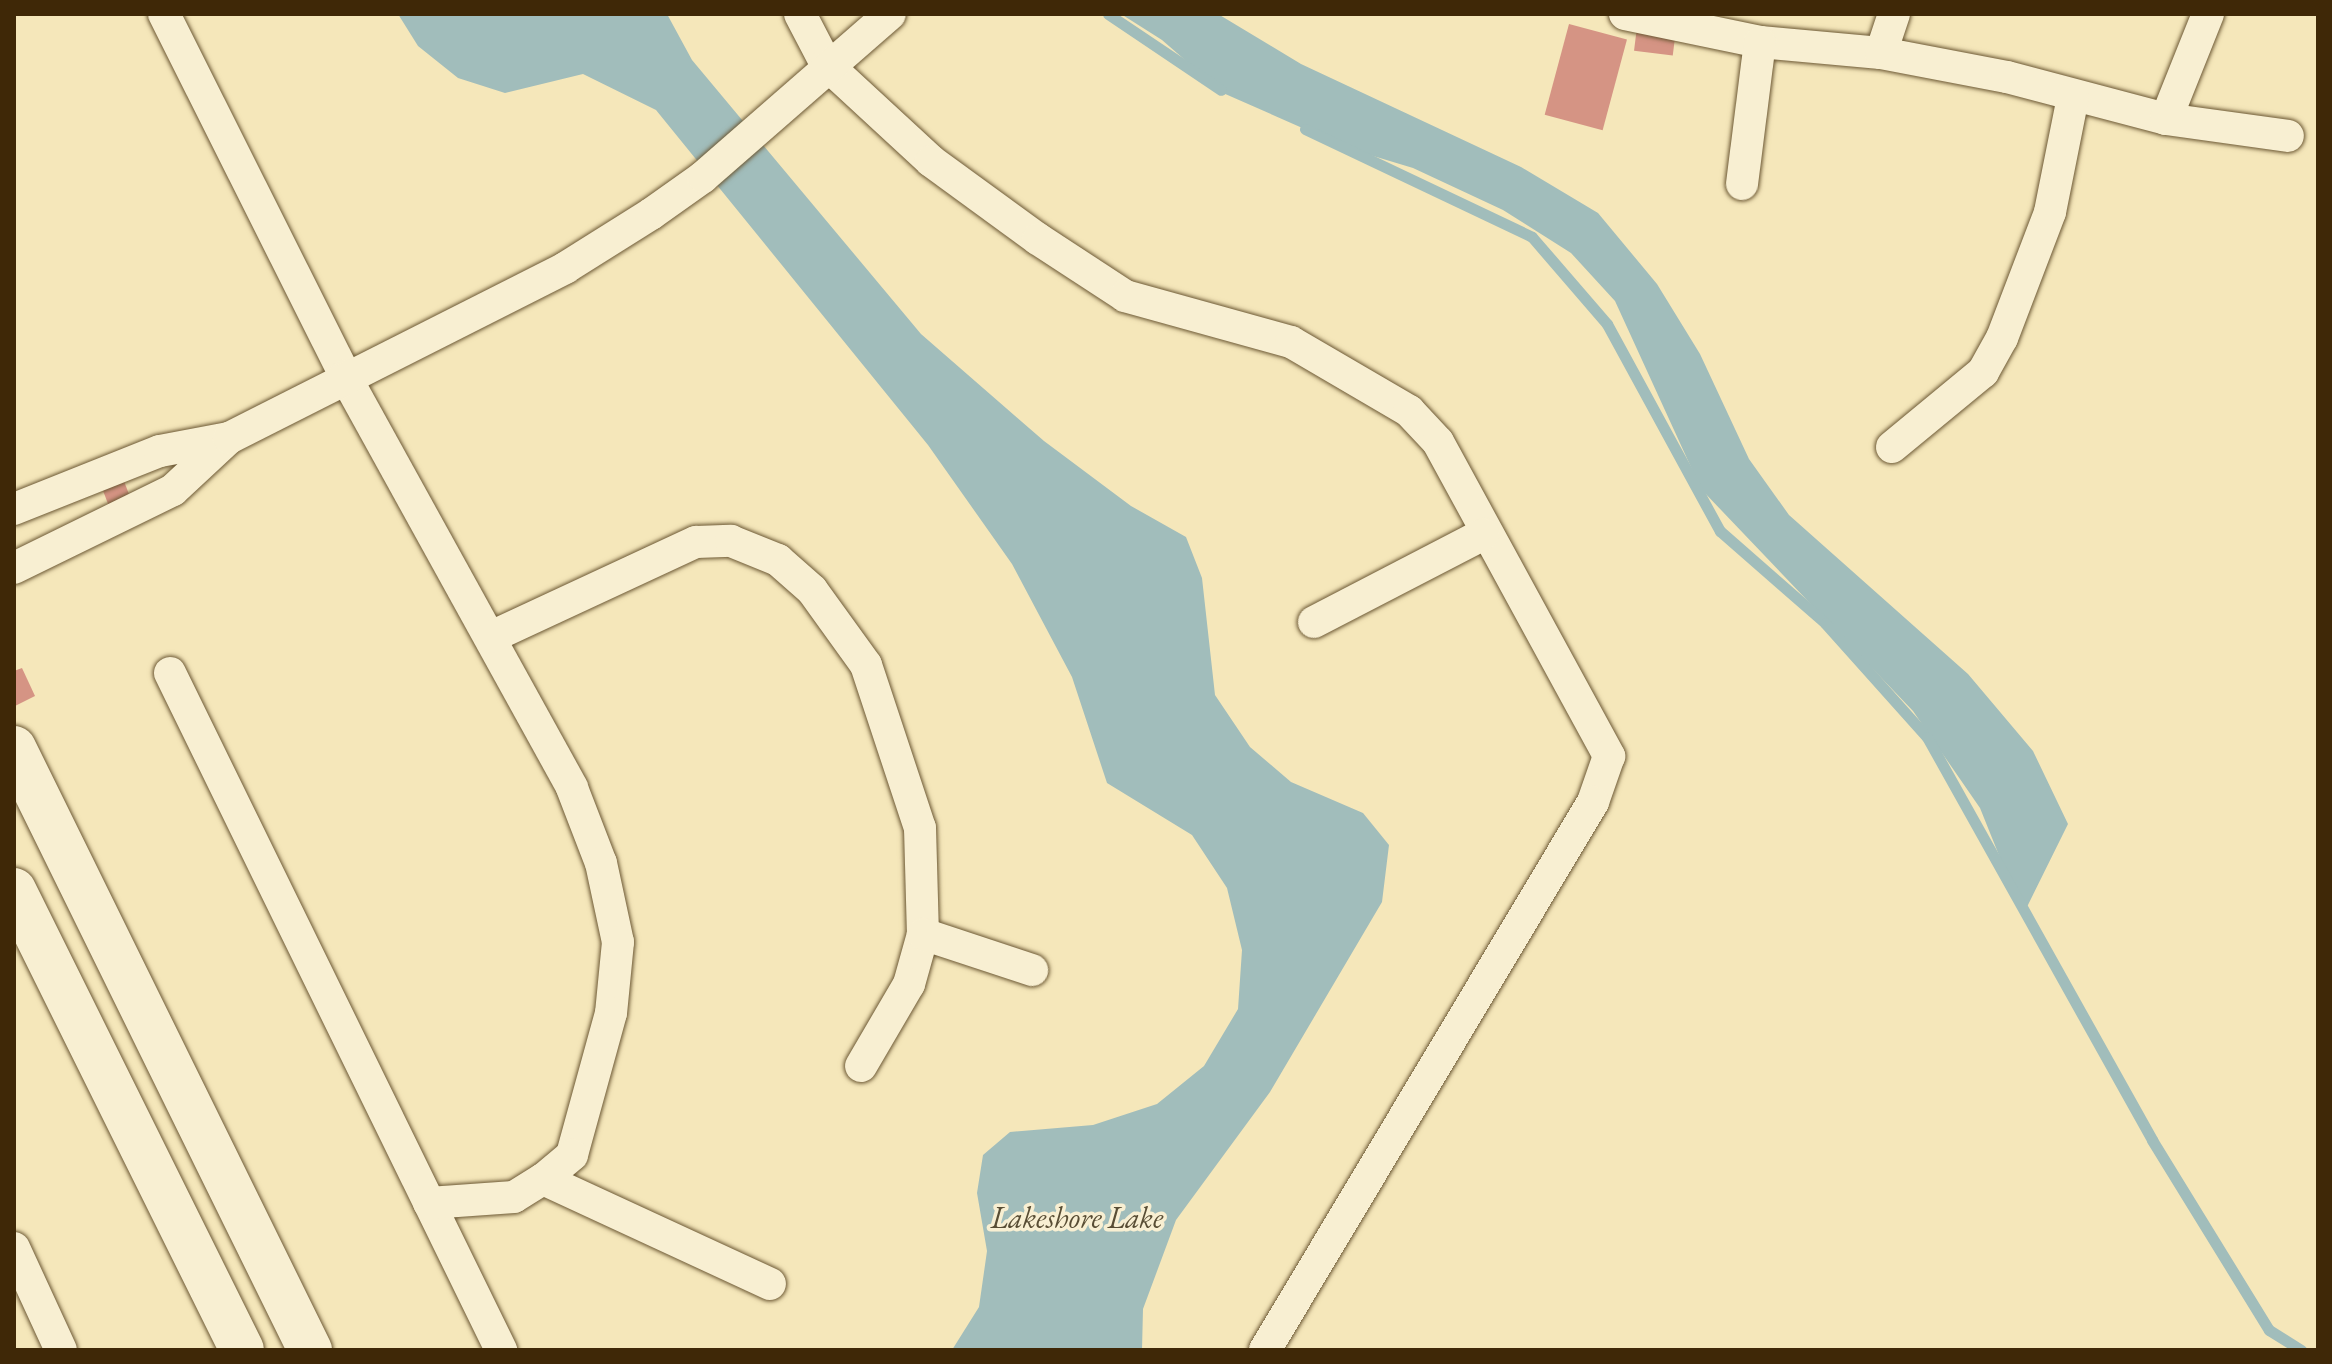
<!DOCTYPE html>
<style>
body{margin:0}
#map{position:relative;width:2332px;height:1364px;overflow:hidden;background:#f5e7ba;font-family:"EB Garamond",serif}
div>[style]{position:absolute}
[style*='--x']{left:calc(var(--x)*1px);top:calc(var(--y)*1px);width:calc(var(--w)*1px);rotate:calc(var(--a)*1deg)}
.water>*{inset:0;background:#a1bdbb}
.stream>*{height:11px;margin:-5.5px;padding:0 5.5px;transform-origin:5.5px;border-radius:5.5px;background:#a1bdbb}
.building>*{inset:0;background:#d59484;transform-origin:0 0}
.roads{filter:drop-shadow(0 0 2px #6c5834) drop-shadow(0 0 2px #6c5834)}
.street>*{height:32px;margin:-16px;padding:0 16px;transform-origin:16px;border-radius:16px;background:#f8efd2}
.secondary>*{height:44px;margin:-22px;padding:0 22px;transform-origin:22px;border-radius:22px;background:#f8efd2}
span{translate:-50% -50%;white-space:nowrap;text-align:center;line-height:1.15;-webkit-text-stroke:7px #f8efd2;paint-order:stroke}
.water-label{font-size:30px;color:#584d34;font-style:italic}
.frame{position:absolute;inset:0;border:16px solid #3f2807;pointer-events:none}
</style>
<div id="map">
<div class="water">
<div style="clip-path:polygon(398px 14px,667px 14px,692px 60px,921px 334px,1044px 441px,1131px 506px,1186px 537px,1202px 578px,1215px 695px,1250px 747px,1291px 782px,1363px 813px,1389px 845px,1382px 902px,1270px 1092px,1176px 1220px,1143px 1309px,1142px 1350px,952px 1350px,979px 1307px,987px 1251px,977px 1193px,983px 1155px,1010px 1132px,1093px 1125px,1157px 1104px,1204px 1066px,1238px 1009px,1242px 950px,1227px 888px,1192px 835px,1107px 783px,1072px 677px,1012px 564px,928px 445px,656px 110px,583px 74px,505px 93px,458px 78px,418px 46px)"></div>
<div style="clip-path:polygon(1121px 14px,1218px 14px,1301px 64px,1521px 167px,1598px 213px,1657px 284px,1700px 354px,1749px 459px,1789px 515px,1968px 674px,2033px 751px,2068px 824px,2023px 915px,1980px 808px,1913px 711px,1701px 489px,1615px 301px,1571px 253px,1503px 210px,1413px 168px,1350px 149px,1223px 93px,1162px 40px)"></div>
</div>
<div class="stream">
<div style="--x:1108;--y:14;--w:136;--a:33.9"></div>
<div style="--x:1305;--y:129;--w:251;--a:25.4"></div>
<div style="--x:1532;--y:237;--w:115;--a:49.2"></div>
<div style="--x:1607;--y:324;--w:236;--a:61.4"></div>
<div style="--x:1720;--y:531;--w:140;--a:41.2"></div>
<div style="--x:1825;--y:623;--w:153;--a:48.2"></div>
<div style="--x:1927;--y:737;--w:462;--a:60.8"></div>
<div style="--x:2152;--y:1140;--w:223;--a:58.4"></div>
<div style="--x:2269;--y:1330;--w:38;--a:32"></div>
</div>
<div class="building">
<div style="left:1569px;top:24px;width:60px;height:94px;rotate:15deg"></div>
<div style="left:1637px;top:27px;width:39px;height:24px;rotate:7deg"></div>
<div style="left:122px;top:476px;width:22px;height:23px;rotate:69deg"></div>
<div style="clip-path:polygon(22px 668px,35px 696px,15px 706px,14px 671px)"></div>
</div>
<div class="roads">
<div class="street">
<div style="--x:164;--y:14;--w:405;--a:63.4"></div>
<div style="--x:345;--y:376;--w:470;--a:61.1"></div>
<div style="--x:572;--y:788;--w:80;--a:68.9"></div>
<div style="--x:601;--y:863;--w:81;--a:77.9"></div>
<div style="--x:618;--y:942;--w:71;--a:95.6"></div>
<div style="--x:611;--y:1013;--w:147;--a:105.4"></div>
<div style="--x:572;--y:1155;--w:38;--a:140"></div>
<div style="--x:800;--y:14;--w:56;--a:62.5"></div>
<div style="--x:826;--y:64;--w:143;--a:42.7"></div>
<div style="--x:931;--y:161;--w:132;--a:36.1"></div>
<div style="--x:1038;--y:239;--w:104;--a:33.2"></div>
<div style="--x:1125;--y:296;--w:172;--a:15.5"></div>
<div style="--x:1291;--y:342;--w:137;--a:30.3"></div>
<div style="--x:1409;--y:411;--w:42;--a:46.9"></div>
<div style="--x:1438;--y:442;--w:358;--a:61.4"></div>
<div style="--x:1609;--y:756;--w:49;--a:109.2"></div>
<div style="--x:1593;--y:802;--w:639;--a:120.9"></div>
<div style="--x:1625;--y:14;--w:138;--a:11.7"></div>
<div style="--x:1760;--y:42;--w:121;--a:5.2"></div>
<div style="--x:1881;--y:53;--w:128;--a:10.8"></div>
<div style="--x:2007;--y:77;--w:164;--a:14.8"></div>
<div style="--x:2166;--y:119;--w:123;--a:7.9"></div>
<div style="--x:1881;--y:53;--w:41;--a:-71.6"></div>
<div style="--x:2166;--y:119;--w:113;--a:-68.2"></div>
<div style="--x:1742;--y:184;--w:143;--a:-82.8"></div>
<div style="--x:1892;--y:447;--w:118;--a:-39.5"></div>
<div style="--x:1983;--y:372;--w:39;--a:-61"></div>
<div style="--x:2002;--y:338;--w:135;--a:-69.1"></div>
<div style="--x:2050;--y:212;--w:117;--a:-78.7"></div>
<div style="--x:14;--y:509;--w:157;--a:-21.7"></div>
<div style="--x:160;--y:451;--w:70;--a:-10.7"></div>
<div style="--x:14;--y:568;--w:177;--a:-26.1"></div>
<div style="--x:173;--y:490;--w:76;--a:-42.9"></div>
<div style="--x:229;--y:438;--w:377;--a:-26.8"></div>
<div style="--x:565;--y:268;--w:102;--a:-32.1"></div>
<div style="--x:651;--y:214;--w:64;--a:-35.4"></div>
<div style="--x:703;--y:177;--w:248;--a:-41.1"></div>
<div style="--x:1314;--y:622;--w:191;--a:-27.4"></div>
<div style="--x:491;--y:637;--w:226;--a:-24.9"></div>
<div style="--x:696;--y:542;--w:35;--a:-2"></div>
<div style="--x:731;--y:541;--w:51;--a:22"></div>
<div style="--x:778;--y:560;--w:45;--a:41.4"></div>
<div style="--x:812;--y:590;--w:92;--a:54.2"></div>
<div style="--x:866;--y:665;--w:172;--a:71.7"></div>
<div style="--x:920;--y:828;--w:106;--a:88.4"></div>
<div style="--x:923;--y:934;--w:52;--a:105.6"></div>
<div style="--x:909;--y:984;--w:95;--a:120.3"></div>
<div style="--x:170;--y:673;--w:754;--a:63.94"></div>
<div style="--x:923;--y:934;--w:115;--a:18.3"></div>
<div style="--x:429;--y:1203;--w:85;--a:-4"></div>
<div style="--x:514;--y:1197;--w:34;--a:-32"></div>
<div style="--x:543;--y:1179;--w:250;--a:24.8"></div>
<div style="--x:14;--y:1248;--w:112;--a:65.3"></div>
</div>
<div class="secondary">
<div style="--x:14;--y:748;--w:671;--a:63.82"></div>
<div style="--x:14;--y:890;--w:513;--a:63.63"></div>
</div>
</div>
<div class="water-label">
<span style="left:1077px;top:1218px">Lakeshore Lake</span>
</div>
<div class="frame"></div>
</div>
